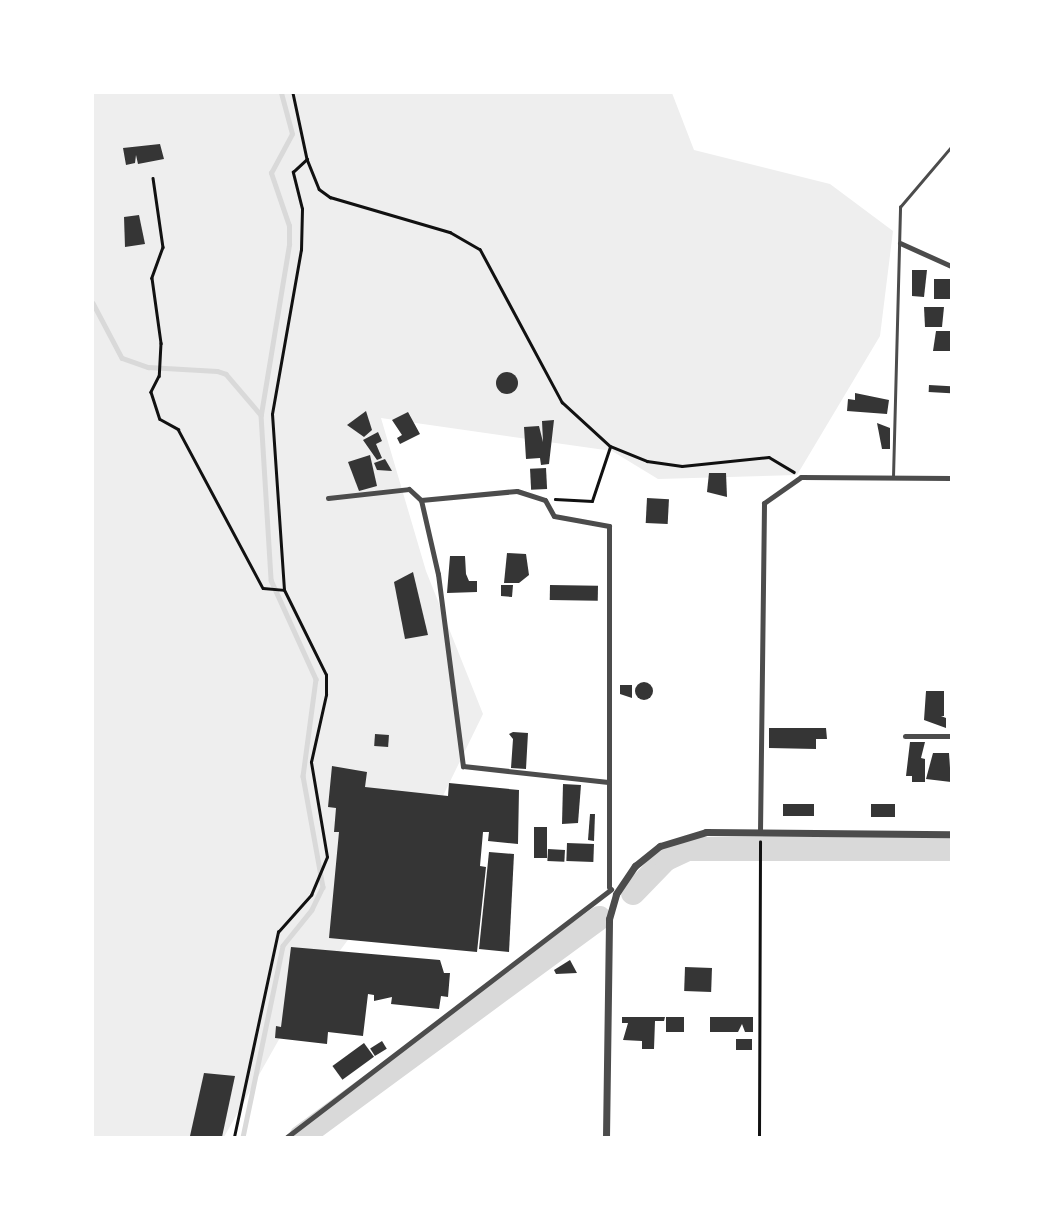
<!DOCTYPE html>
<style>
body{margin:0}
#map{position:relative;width:1044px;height:1230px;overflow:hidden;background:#fff;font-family:"Nunito Sans",sans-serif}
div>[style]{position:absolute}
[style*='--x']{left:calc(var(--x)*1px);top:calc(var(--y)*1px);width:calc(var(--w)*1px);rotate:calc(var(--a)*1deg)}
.green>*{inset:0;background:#eee}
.stream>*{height:4.5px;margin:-2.25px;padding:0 2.25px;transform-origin:2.25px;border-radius:2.25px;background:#d9d9d9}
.river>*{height:24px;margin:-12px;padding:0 12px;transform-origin:12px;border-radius:12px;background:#d9d9d9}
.building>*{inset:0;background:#353535;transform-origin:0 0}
.round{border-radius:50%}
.path>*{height:2.5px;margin:-1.25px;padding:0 1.25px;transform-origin:1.25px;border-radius:1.25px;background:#111}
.service>*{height:2.5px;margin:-1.25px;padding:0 1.25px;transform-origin:1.25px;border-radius:1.25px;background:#4c4c4c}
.minor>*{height:5px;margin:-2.5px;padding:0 2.5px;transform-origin:2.5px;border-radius:2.5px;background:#4c4c4c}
.tertiary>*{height:7px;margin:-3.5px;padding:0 3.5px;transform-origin:3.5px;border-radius:3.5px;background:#4c4c4c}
span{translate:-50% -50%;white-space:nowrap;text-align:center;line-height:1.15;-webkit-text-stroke:5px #fff;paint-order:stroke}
.frame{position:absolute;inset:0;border:94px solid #fff;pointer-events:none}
</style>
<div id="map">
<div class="green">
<div style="clip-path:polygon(93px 93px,672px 93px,694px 150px,830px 184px,893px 231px,880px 336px,797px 475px,658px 479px,612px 451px,381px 418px,426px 571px,483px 714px,420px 843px,295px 1011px,224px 1137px,93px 1137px)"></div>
</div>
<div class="stream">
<div style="--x:93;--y:303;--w:62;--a:62.2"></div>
<div style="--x:122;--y:358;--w:28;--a:19"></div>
<div style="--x:148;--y:367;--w:69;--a:3.3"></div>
<div style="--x:217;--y:371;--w:9;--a:18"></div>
<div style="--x:226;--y:374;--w:54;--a:49.5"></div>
<div style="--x:261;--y:415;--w:165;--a:86.5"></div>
<div style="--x:271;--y:580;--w:109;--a:65.6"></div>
<div style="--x:316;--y:679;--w:98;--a:97.6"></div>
<div style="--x:303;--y:776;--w:113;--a:79.8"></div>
<div style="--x:323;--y:887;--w:25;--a:116"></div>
<div style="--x:312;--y:910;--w:46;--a:128.9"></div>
<div style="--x:283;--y:946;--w:195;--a:101.8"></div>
<div style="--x:261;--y:414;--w:172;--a:-80.6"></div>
<div style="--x:289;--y:244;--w:18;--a:-90"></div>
<div style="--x:289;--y:226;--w:56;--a:-108.8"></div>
<div style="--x:271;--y:173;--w:44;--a:-61.7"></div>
<div style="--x:292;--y:134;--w:42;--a:-105"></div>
</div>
<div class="river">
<div style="--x:633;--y:893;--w:47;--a:-45.9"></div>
<div style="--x:666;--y:859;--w:23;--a:-25"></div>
<div style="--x:687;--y:849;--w:264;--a:0"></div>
<div style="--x:301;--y:1137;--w:370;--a:-36.3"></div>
</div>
<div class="building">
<div style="clip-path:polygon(160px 144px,164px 159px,138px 164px,136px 155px,135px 163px,126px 165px,123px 148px)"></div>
<div style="clip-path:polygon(139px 215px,145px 244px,125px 247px,124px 217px)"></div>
<div style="clip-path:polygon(912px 270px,927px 270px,924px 297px,912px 296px)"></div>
<div style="left:934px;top:279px;width:17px;height:20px"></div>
<div style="clip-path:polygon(924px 307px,944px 307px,942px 327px,925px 327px)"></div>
<div style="clip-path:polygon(936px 331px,951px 331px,951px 351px,933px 351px)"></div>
<div class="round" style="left:496px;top:372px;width:22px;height:22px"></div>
<div style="left:929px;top:385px;width:22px;height:7px;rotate:3deg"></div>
<div style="clip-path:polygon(855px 393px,889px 400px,887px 414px,847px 411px,848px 399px,855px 400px)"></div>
<div style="clip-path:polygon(366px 411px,372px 430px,364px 437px,347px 425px)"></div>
<div style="clip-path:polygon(408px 412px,420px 434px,400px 444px,397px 438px,402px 435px,392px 420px)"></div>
<div style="clip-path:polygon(554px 420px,549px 464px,541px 465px,540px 458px,526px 459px,524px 427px,539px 426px,543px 442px,542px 421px)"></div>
<div style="clip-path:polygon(877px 423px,890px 428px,890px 449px,882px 449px)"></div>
<div style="clip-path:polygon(378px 432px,382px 441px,376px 444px,382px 458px,377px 460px,363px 440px)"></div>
<div style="clip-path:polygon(370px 455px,377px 486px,359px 491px,348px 462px)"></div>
<div style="clip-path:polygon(385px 459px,392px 471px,377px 470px,374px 463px)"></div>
<div style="left:546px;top:468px;width:21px;height:16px;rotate:87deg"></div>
<div style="clip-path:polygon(709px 473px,726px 473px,727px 497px,707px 492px)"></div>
<div style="left:647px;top:498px;width:22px;height:25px;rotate:3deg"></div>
<div style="clip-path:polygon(507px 553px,526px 554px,529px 575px,519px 583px,504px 583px)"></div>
<div style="clip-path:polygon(450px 556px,465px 556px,466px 574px,469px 581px,477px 581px,477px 592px,447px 593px)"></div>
<div style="clip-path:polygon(413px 572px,428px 635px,405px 639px,394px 582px)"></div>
<div style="clip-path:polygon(501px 585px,513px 585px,512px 597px,501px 596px)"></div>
<div style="left:550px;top:585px;width:48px;height:15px;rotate:1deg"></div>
<div class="round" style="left:635px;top:682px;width:18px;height:18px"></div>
<div style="clip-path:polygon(620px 685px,632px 685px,632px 698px,620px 694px)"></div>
<div style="clip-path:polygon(926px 691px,944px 691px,944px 716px,941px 716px,946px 718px,946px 728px,924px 720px)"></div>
<div style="clip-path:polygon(769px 728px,826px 728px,827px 739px,816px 739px,816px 749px,769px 748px)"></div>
<div style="clip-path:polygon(513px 732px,528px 733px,526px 769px,511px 768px,513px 739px,509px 734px)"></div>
<div style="left:375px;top:734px;width:14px;height:12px;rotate:4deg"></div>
<div style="clip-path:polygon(910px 742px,925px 742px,921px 758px,925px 759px,925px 782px,912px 782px,912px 776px,906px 776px)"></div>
<div style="clip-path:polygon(933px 753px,949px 753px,951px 782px,926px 779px)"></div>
<div style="clip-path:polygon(332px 766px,367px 772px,365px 787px,448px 796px,449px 783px,519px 790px,518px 844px,488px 841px,489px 832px,483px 832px,480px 866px,486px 867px,477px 952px,329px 938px,339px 832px,334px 832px,336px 808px,328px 807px)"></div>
<div style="clip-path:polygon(563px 784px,581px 785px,578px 823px,562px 824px)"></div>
<div style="left:783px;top:804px;width:31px;height:12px"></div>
<div style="left:871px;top:804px;width:24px;height:13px"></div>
<div style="clip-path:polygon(590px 814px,595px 814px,594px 841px,588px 840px)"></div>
<div style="left:534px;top:827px;width:13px;height:31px"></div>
<div style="left:567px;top:843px;width:27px;height:18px;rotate:2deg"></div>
<div style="left:548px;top:849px;width:17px;height:12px;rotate:3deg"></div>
<div style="clip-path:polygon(489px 852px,514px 854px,509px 952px,479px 949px)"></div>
<div style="clip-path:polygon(291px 947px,440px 960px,444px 973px,450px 973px,448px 997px,441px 996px,439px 1009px,391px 1004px,392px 997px,374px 1001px,374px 995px,368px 994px,363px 1036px,328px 1032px,327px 1044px,275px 1038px,276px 1026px,281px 1027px)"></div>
<div style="clip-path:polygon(570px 960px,577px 973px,556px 974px,554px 970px)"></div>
<div style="left:685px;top:967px;width:27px;height:24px;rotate:2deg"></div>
<div style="clip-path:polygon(622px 1017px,665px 1017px,664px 1021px,655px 1021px,654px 1049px,642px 1049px,642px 1041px,623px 1040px,628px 1023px,622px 1023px)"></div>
<div style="left:666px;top:1017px;width:18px;height:15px"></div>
<div style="clip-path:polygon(710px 1017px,753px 1017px,753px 1032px,745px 1032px,742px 1024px,738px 1032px,710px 1032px)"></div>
<div style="left:736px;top:1039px;width:16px;height:11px"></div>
<div style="left:382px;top:1041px;width:9px;height:14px;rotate:58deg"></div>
<div style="left:364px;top:1043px;width:17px;height:39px;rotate:54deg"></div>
<div style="clip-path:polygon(204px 1073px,235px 1076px,222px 1137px,190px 1136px)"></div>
</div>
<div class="path">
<div style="--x:293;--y:93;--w:67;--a:78"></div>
<div style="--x:307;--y:159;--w:32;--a:68"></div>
<div style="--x:319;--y:189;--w:14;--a:36"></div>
<div style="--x:330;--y:197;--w:125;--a:16.3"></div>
<div style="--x:450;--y:232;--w:34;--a:30"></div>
<div style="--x:480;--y:249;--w:174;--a:61.8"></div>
<div style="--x:562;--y:402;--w:65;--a:42.5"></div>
<div style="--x:610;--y:446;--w:40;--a:22"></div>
<div style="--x:647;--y:461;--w:35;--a:8"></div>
<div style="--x:682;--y:466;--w:87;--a:-5.9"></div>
<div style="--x:769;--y:457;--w:29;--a:31"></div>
<div style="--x:153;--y:178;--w:70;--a:81.8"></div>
<div style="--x:163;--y:247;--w:33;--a:110"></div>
<div style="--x:152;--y:278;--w:66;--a:82.1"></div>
<div style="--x:161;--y:343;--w:33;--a:93"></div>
<div style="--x:159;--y:376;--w:18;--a:117"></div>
<div style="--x:151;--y:392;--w:28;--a:72"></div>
<div style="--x:160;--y:419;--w:21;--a:29"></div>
<div style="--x:178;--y:429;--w:180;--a:61.9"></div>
<div style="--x:263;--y:588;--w:21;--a:5"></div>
<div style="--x:555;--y:499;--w:37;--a:3"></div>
<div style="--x:592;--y:501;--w:57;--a:-71.6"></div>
<div style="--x:234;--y:1137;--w:210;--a:-77.9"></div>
<div style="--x:278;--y:932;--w:50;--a:-48.3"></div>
<div style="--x:311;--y:895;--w:41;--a:-67.2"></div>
<div style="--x:327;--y:857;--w:96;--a:-99.6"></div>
<div style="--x:311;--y:762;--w:69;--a:-77.4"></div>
<div style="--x:326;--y:695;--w:20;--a:-90"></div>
<div style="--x:326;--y:675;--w:95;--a:-116.3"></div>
<div style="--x:284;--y:590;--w:176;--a:-93.9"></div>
<div style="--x:272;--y:414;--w:167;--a:-80"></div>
<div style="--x:301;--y:250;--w:41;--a:-88.6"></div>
<div style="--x:302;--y:209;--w:38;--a:-104"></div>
<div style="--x:293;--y:172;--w:19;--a:-43"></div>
<div style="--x:759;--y:1137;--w:295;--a:-89.8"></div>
</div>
<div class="service">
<div style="--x:893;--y:477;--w:270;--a:-88.5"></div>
<div style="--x:900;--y:207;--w:79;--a:-49.6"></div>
</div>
<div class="minor">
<div style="--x:900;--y:243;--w:56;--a:24.3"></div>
<div style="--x:328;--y:498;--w:81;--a:-6.3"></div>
<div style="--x:409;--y:489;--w:16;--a:43"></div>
<div style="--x:421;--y:500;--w:96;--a:-5.4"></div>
<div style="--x:517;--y:491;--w:29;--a:18"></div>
<div style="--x:545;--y:500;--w:18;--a:61"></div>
<div style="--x:554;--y:516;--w:56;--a:10.3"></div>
<div style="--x:609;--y:526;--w:361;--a:90"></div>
<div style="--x:421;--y:500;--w:76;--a:77.1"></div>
<div style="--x:438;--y:574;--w:194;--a:82.6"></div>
<div style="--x:463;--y:766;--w:146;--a:6.3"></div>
<div style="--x:905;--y:736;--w:46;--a:0"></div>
<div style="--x:760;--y:832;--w:329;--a:-89.3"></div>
<div style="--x:764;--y:503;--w:45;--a:-35.1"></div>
<div style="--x:801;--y:477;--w:150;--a:0.4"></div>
<div style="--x:287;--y:1137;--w:408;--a:-37.4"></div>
</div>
<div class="tertiary">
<div style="--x:606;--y:1137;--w:218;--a:-89.2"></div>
<div style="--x:609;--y:919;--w:26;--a:-74"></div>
<div style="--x:616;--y:894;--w:34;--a:-56"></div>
<div style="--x:635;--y:866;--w:32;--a:-39"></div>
<div style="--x:660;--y:846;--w:48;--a:-16.9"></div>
<div style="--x:706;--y:832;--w:245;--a:0.5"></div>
</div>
<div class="frame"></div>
</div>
